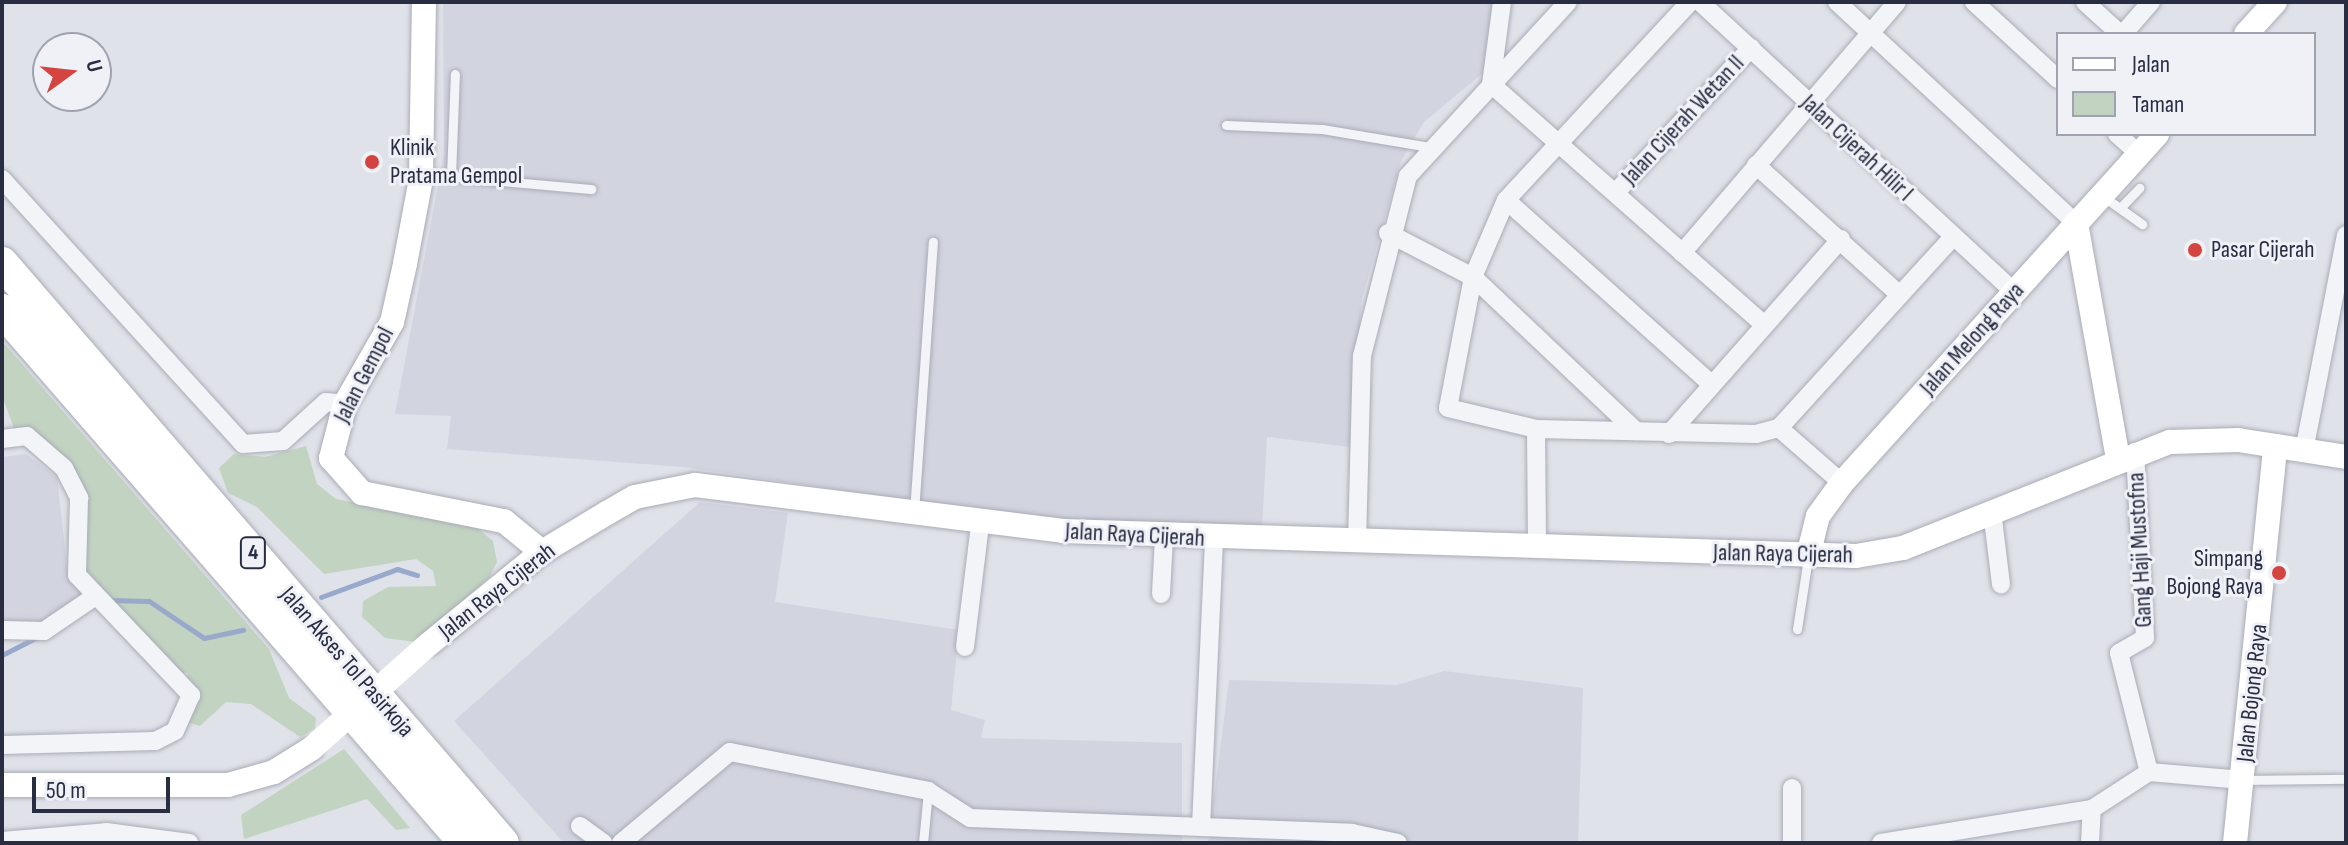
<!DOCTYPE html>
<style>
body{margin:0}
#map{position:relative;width:2348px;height:845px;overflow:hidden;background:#e0e2e9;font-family:"Sofia Sans Condensed",sans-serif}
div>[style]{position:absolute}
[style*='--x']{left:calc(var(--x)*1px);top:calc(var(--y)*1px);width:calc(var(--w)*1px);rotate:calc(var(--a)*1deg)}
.built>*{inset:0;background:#d2d4df}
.green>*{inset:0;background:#c2d4c1}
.stream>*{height:5px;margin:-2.5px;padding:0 2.5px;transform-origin:2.5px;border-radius:2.5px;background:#99a9cb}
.roads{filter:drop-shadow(0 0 2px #a9acb7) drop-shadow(0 0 2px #a9acb7)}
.lane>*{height:9px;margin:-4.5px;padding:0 4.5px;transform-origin:4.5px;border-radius:4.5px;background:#f3f4f8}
.street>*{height:18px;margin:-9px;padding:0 9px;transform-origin:9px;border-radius:9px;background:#f3f4f8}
.secondary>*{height:24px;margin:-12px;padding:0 12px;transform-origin:12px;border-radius:12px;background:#fff}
.highway>*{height:32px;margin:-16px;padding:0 16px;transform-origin:16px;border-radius:16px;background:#fff}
.secondary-bridge>*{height:24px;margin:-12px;padding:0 12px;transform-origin:12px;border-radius:12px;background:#fff}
.dots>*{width:22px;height:22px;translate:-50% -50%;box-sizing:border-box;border:4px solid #eff1f7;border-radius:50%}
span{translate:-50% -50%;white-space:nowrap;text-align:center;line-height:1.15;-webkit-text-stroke:6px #eff1f7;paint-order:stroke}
.shield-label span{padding:2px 6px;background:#eff1f7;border:2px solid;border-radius:6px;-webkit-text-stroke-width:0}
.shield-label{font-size:22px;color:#282d42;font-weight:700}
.street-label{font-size:24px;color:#282d42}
.poi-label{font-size:24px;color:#282d42}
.left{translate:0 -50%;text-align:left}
.right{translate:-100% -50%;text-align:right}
.frame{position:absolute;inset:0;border:4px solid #282d42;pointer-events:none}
.legend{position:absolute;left:2056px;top:32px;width:260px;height:104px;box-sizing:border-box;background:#eff1f7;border:2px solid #9fa3af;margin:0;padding:10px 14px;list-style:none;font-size:24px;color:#282d42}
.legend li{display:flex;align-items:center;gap:16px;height:40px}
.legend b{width:40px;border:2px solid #9fa3af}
.north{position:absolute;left:32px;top:32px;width:80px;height:80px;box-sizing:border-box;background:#eff1f7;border:2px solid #9fa3af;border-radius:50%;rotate:75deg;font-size:22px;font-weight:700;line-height:32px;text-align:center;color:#282d42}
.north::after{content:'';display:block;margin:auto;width:28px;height:36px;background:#d44440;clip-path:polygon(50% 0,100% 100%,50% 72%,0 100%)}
.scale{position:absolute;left:32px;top:777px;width:138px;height:36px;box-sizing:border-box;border:4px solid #282d42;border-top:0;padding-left:10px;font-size:24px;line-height:28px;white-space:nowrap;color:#282d42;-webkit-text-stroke:6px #eff1f7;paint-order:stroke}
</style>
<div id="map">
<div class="built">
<div style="clip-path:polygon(443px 2px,1495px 2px,1483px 73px,1424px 122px,1401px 161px,1362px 299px,1350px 447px,1267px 437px,1262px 530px,1074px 524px,683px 467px,447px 449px,451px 416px,395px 414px,444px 154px)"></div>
<div style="clip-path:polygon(26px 454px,57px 477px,68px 575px,91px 601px,52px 629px,2px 636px,2px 457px)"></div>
<div style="clip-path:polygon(700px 502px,788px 513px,775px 602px,959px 630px,951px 710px,985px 720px,981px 738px,1182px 743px,1182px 843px,564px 843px,454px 721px)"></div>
<div style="clip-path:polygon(1444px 671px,1583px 688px,1578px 843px,1208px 843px,1229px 680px,1397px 685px)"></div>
</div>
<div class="green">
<div style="clip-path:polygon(2px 341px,269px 649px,289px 698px,316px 718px,315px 729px,300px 737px,251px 704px,226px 702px,200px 726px,177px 719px,188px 673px,166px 670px,75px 573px,74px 501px,41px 436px,14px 428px,2px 396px)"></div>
<div style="clip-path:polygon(306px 446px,317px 484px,336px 499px,477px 528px,493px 541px,497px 562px,489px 578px,415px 642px,385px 638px,362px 617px,363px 601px,388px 587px,436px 586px,433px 571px,416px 559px,324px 574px,257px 507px,228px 493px,219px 468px,234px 454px,265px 457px)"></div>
<div style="clip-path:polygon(344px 749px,410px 828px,396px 830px,367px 799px,244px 839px,241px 815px)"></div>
</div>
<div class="stream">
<div style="--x:321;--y:597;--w:81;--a:-20.2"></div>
<div style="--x:397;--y:569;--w:21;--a:17"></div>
<div style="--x:108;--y:600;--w:41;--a:1.4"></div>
<div style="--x:149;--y:601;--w:66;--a:33.9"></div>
<div style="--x:204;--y:638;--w:40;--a:-12"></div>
<div style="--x:2;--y:655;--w:38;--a:-27"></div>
</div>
<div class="roads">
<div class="lane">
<div style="--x:1226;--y:125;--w:96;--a:2.4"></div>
<div style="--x:1322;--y:129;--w:109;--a:9.5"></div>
<div style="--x:423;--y:174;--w:169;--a:5.1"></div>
<div style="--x:451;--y:176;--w:102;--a:-87.8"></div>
<div style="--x:2104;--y:197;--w:47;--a:35.4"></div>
<div style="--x:2120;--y:208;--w:28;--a:-46"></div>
<div style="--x:914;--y:512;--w:271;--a:-86"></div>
<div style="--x:1797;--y:629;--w:72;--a:-81.2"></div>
<div style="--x:2243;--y:780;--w:103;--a:-0.6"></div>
<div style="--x:923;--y:843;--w:52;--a:-84.5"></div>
</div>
<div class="street">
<div style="--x:1502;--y:2;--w:83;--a:97.6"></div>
<div style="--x:1491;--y:84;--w:363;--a:41.4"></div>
<div style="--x:1690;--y:2;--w:270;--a:132.9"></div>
<div style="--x:1506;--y:200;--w:84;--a:113.2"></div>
<div style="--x:1473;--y:277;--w:133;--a:100.8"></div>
<div style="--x:1448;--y:408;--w:90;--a:13.4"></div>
<div style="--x:1536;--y:429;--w:220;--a:1.3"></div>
<div style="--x:1756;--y:434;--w:24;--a:-15"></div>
<div style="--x:1700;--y:2;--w:427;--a:42.7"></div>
<div style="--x:1837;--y:2;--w:326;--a:42.8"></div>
<div style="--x:1974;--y:2;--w:114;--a:42.5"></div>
<div style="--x:2085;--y:2;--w:47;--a:42.4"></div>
<div style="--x:2123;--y:34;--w:43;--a:-48.8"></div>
<div style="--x:2117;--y:134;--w:30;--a:42"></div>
<div style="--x:1756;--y:165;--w:194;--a:42.1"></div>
<div style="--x:1900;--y:295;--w:180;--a:132.3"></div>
<div style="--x:1779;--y:428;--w:84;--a:41.1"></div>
<div style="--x:2;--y:179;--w:358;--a:47.7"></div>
<div style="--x:243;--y:444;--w:40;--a:-4.3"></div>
<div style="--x:283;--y:441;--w:58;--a:-42.2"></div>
<div style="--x:326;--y:402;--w:19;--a:6"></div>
<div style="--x:1615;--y:193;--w:199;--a:-46.8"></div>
<div style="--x:1506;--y:200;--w:273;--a:41.9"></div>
<div style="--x:1388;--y:233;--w:96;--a:27.4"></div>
<div style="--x:1473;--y:277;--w:224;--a:43.4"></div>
<div style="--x:1682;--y:253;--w:330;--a:-49.4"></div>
<div style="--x:1900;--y:295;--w:79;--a:-47.6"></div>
<div style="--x:1536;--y:429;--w:120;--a:89.5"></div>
<div style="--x:1669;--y:434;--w:260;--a:-48.6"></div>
<div style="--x:2;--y:439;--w:25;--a:-7"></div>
<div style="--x:27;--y:436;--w:49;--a:40.9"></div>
<div style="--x:64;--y:468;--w:34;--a:63"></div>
<div style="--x:79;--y:498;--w:77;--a:91.5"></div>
<div style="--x:77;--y:575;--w:166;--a:46.5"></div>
<div style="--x:191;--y:695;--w:39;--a:114"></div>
<div style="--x:175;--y:731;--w:22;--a:153"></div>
<div style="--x:155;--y:741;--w:153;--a:178.5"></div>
<div style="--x:2304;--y:451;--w:220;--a:-79"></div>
<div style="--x:2135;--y:452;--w:186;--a:86.9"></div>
<div style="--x:2145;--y:638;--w:30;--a:150"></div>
<div style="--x:2119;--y:653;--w:123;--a:75.9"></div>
<div style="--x:1992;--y:511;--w:74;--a:83"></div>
<div style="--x:1357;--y:543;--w:187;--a:-88.5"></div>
<div style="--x:1362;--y:356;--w:186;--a:-75.7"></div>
<div style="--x:1408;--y:176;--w:236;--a:-47.4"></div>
<div style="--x:1161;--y:594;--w:57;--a:-87"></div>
<div style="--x:2;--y:630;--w:42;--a:1.4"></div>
<div style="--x:44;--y:631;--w:60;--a:-34.2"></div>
<div style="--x:965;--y:647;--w:124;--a:-83"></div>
<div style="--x:580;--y:826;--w:29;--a:36"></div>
<div style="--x:1201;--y:827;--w:287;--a:-87.4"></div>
<div style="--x:2;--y:841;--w:104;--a:-4.9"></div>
<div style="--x:106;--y:832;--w:84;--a:7.5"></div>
<div style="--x:621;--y:843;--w:142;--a:-39.9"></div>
<div style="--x:730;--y:752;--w:202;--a:11.1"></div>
<div style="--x:928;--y:791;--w:50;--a:32.7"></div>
<div style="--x:970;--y:818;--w:382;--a:2.2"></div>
<div style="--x:1352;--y:833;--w:47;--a:12.3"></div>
<div style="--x:1792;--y:843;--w:55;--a:-90"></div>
<div style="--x:1881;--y:843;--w:214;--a:-9.2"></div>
<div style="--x:2092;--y:809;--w:68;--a:-33"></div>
<div style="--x:2149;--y:772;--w:94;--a:4.9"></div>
<div style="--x:2090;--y:843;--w:34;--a:-87"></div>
</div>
<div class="secondary">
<div style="--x:424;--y:2;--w:177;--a:91"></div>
<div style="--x:421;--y:179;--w:86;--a:100.7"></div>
<div style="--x:405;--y:264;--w:59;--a:102.6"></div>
<div style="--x:392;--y:322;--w:95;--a:119.8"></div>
<div style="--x:345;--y:404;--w:56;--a:104.5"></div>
<div style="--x:331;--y:458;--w:47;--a:48.5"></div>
<div style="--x:362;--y:493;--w:145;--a:11.2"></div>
<div style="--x:504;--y:521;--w:49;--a:39.2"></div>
<div style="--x:2246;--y:34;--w:43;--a:-47.8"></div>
<div style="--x:2076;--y:223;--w:239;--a:79.9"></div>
<div style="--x:1808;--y:556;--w:41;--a:-76"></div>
<div style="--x:1818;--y:516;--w:41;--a:-54"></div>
<div style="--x:1842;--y:483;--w:470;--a:-47.9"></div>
<div style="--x:429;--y:644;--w:146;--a:-39.2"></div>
<div style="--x:542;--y:552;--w:76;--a:-31"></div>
<div style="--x:607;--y:513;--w:32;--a:-30"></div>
<div style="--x:635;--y:497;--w:61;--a:-11.3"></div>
<div style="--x:695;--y:485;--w:371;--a:7.1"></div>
<div style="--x:1063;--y:531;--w:793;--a:1.81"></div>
<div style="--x:1856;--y:556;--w:48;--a:-9.7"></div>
<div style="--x:1903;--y:548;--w:287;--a:-21.7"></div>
<div style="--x:2170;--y:442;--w:68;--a:-1.7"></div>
<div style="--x:2238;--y:440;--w:109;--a:8.9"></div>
<div style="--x:2;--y:785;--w:226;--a:0"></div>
<div style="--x:228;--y:785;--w:48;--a:-15.8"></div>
<div style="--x:274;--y:772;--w:44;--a:-31.9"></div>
<div style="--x:2235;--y:843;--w:399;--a:-84.2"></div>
</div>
<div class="highway">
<div style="--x:2;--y:263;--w:766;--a:49.18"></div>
<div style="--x:2;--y:310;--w:706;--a:49.02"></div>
</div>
</div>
<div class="secondary-bridge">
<div style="--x:311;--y:749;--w:158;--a:-41.7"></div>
</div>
<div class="dots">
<div style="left:372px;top:162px;background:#d44440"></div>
<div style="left:2195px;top:250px;background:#d44440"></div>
<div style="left:2279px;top:573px;background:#d44440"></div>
</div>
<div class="shield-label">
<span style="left:253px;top:553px">4</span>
</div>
<div class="street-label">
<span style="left:1683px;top:120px;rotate:-47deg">Jalan Cijerah Wetan II</span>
<span style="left:1857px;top:148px;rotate:43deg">Jalan Cijerah Hilir I</span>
<span style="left:1972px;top:339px;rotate:-48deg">Jalan Melong Raya</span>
<span style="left:364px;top:375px;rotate:-63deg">Jalan Gempol</span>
<span style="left:1135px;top:535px;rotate:3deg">Jalan Raya Cijerah</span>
<span style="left:2140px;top:550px;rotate:-93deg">Gang Haji Mustofna</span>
<span style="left:1783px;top:554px;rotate:1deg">Jalan Raya Cijerah</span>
<span style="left:497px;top:591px;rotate:-38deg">Jalan Raya Cijerah</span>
<span style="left:347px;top:662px;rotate:49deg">Jalan Akses Tol Pasirkoja</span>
<span style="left:2252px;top:693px;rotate:-84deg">Jalan Bojong Raya</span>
</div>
<div class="poi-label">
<span class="left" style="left:390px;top:162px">Klinik<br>Pratama Gempol</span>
<span class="left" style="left:2211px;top:250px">Pasar Cijerah</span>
<span class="right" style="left:2263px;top:573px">Simpang<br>Bojong Raya</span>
</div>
<div class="frame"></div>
<ul class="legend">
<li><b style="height:10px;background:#fff"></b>Jalan</li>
<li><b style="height:22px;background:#c2d4c1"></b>Taman</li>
</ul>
<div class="north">U</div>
<div class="scale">50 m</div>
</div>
